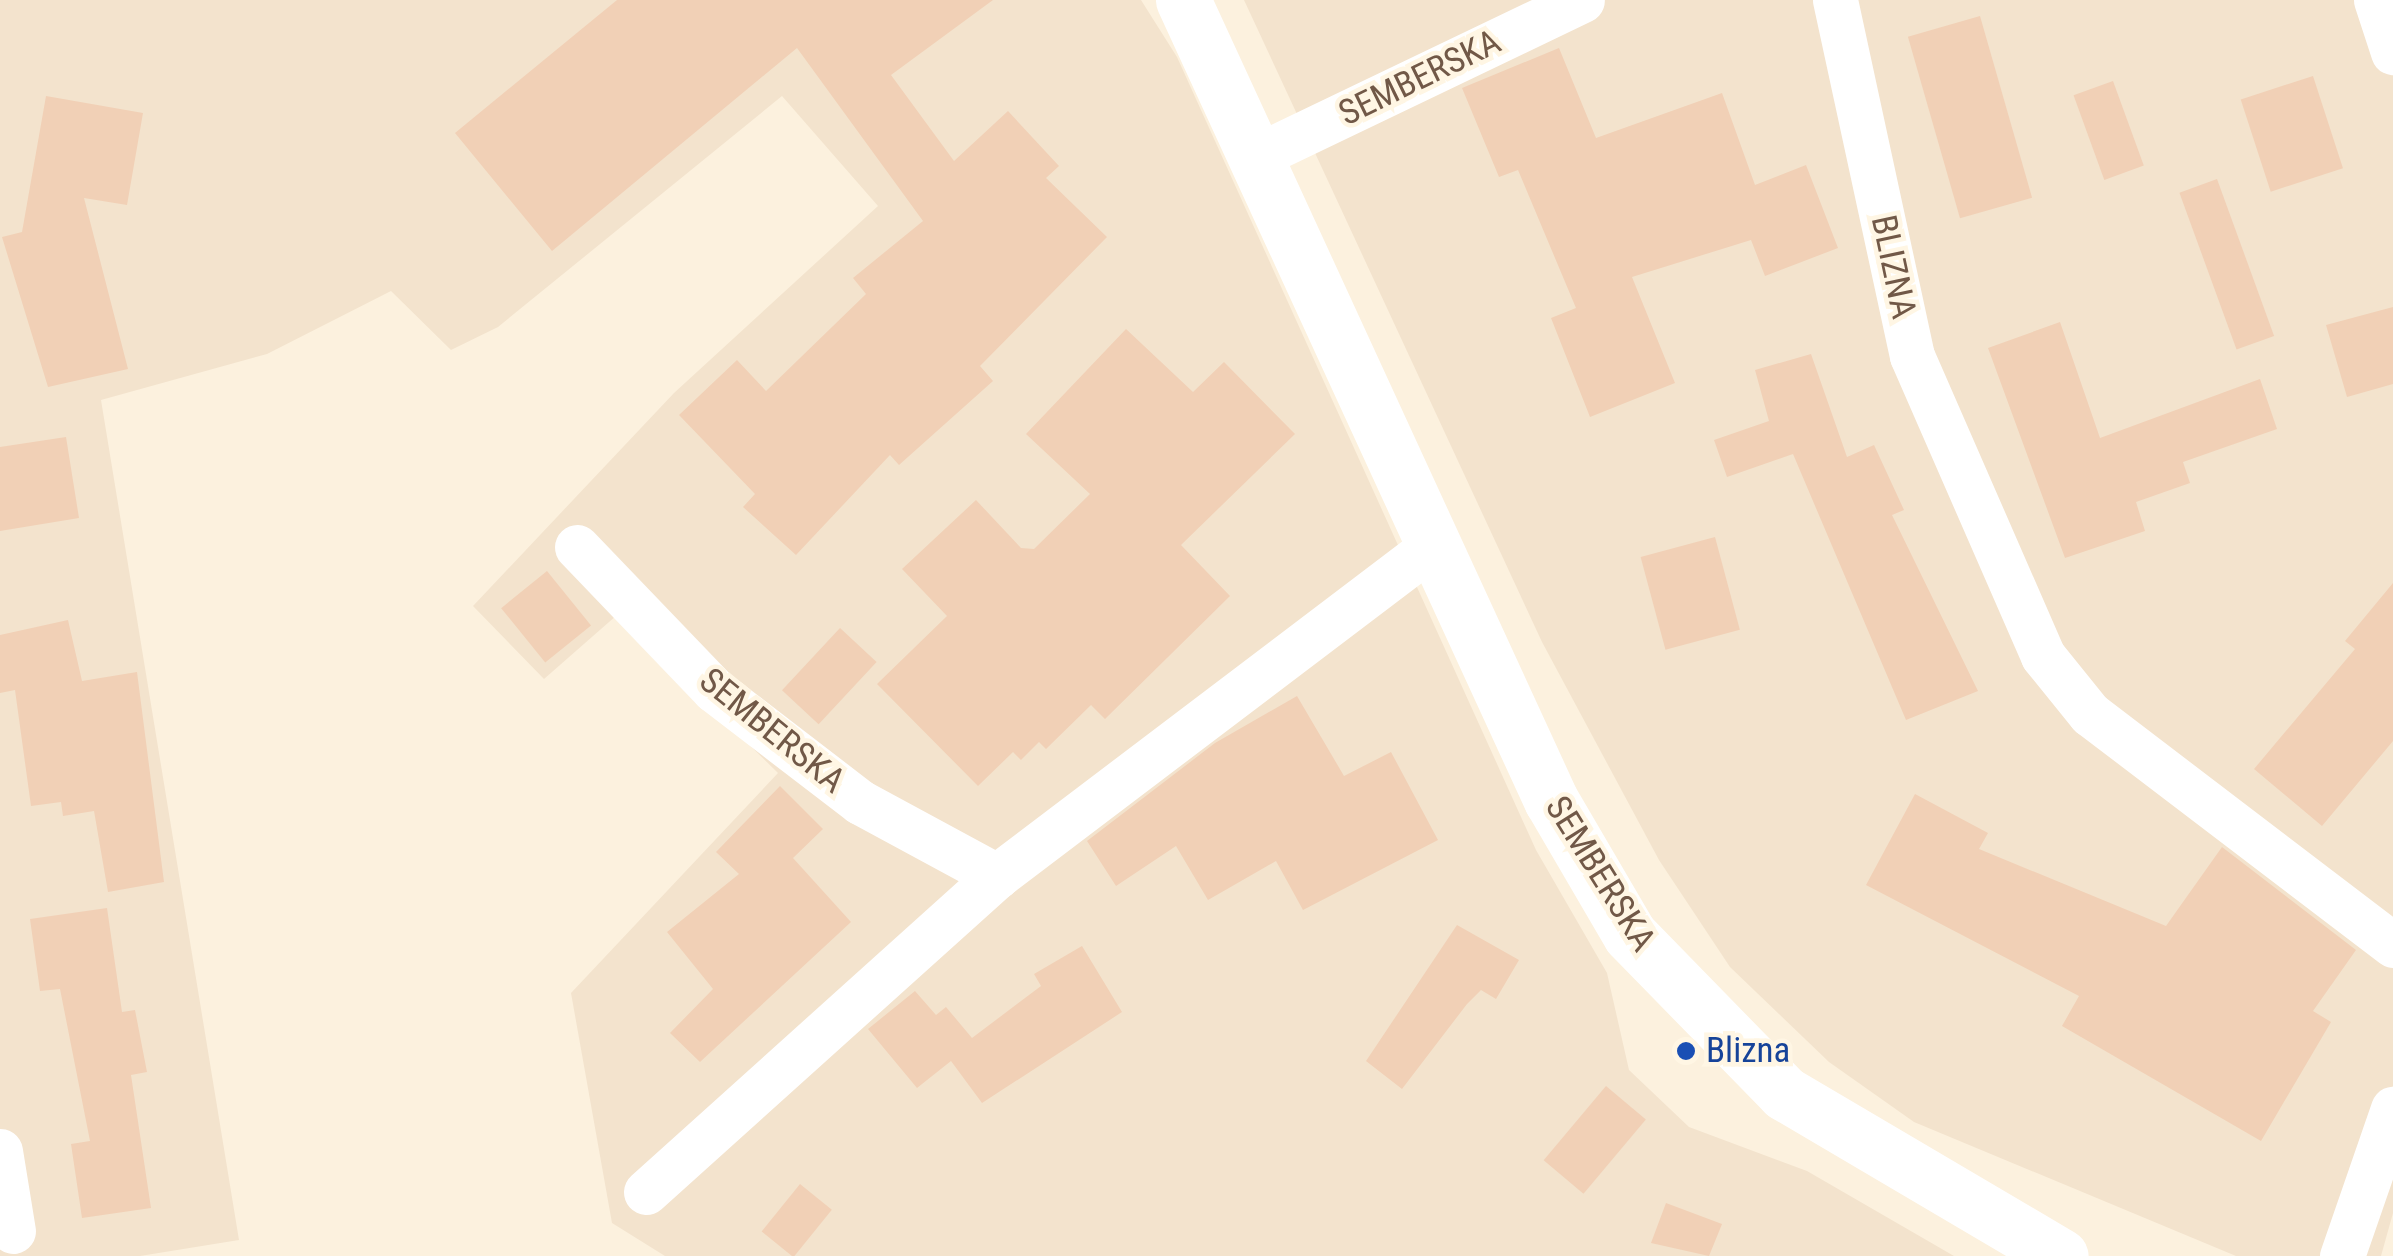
<!DOCTYPE html>
<style>
body{margin:0}
#map{position:relative;width:2393px;height:1256px;overflow:hidden;background:#fcf1de;font-family:"Roboto Condensed",sans-serif}
div>[style]{position:absolute}
[style*='--x']{left:calc(var(--x)*1px);top:calc(var(--y)*1px);width:calc(var(--w)*1px);rotate:calc(var(--a)*1deg)}
.residential>*{inset:0;background:#f3e3cd}
.building>*{inset:0;background:#f1d0b6;transform-origin:0 0}
.minor>*{height:45px;margin:-22.5px;padding:0 22.5px;transform-origin:22.5px;border-radius:22.5px;background:#fff}
.secondary>*{height:55px;margin:-27.5px;padding:0 27.5px;transform-origin:27.5px;border-radius:27.5px;background:#fff}
.dots>*{width:28px;height:28px;translate:-50% -50%;box-sizing:border-box;border:5px solid #fff6e4;border-radius:50%}
span{translate:-50% -50%;white-space:nowrap;text-align:center;line-height:1.15;-webkit-text-stroke:9px #fff6e4;paint-order:stroke}
.street-label{font-size:35px;color:#715847}
.transit-label{font-size:35px;color:#164399}
.left{translate:0 -50%;text-align:left}
</style>
<div id="map">
<div class="residential">
<div style="clip-path:polygon(0 0,1141px 0,1177px 57px,1536px 850px,1607px 973px,1629px 1070px,1689px 1127px,1807px 1171px,1954px 1256px,665px 1256px,612px 1223px,571px 993px,778px 773px,617px 615px,544px 679px,473px 606px,674px 393px,878px 206px,782px 96px,498px 327px,451px 350px,391px 291px,267px 354px,101px 400px,239px 1240px,140px 1256px,0 1256px)"></div>
<div style="clip-path:polygon(1244px 0,2393px 0,2393px 1213px,2381px 1256px,2236px 1256px,1914px 1122px,1829px 1062px,1730px 967px,1659px 860px,1542px 642px)"></div>
</div>
<div class="building">
<div style="clip-path:polygon(617px 0,993px 0,891px 75px,954px 161px,1008px 111px,1059px 166px,1046px 178px,1107px 237px,980px 366px,993px 381px,899px 465px,890px 455px,796px 555px,743px 507px,755px 494px,679px 415px,737px 360px,766px 391px,866px 294px,853px 278px,923px 221px,797px 48px,552px 251px,455px 133px)"></div>
<div style="left:1980px;top:16px;width:189px;height:75px;rotate:74deg"></div>
<div style="clip-path:polygon(1559px 48px,1596px 138px,1722px 93px,1755px 185px,1806px 165px,1838px 248px,1765px 276px,1751px 240px,1632px 277px,1675px 383px,1590px 417px,1551px 318px,1576px 308px,1518px 170px,1499px 177px,1462px 88px)"></div>
<div style="left:2313px;top:76px;width:97px;height:76px;rotate:72deg"></div>
<div style="left:2113px;top:81px;width:90px;height:42px;rotate:70deg"></div>
<div style="clip-path:polygon(46px 96px,143px 113px,127px 205px,84px 198px,128px 369px,48px 387px,2px 237px,22px 232px)"></div>
<div style="left:2217px;top:179px;width:167px;height:40px;rotate:70deg"></div>
<div style="clip-path:polygon(2393px 307px,2393px 384px,2347px 397px,2326px 325px)"></div>
<div style="clip-path:polygon(2060px 322px,2100px 438px,2260px 379px,2277px 429px,2183px 462px,2190px 483px,2136px 502px,2145px 531px,2065px 558px,1988px 348px)"></div>
<div style="clip-path:polygon(1126px 329px,1193px 392px,1224px 362px,1295px 434px,1181px 545px,1230px 596px,1105px 719px,1091px 705px,1046px 749px,1039px 742px,1021px 760px,1013px 752px,978px 786px,877px 684px,947px 616px,902px 569px,976px 500px,1021px 548px,1034px 549px,1090px 494px,1026px 434px)"></div>
<div style="clip-path:polygon(1811px 354px,1847px 457px,1874px 445px,1904px 510px,1892px 515px,1978px 691px,1906px 720px,1793px 454px,1727px 477px,1714px 440px,1769px 421px,1755px 370px)"></div>
<div style="clip-path:polygon(66px 437px,79px 518px,0 531px,0 447px)"></div>
<div style="left:1715px;top:537px;width:96px;height:77px;rotate:75deg"></div>
<div style="left:547px;top:571px;width:70px;height:59px;rotate:51deg"></div>
<div style="clip-path:polygon(2393px 583px,2393px 741px,2322px 826px,2254px 769px,2355px 649px,2345px 641px)"></div>
<div style="clip-path:polygon(68px 620px,82px 681px,137px 672px,164px 882px,108px 892px,94px 811px,63px 816px,61px 802px,31px 806px,15px 690px,0 693px,0 635px)"></div>
<div style="left:840px;top:628px;width:50px;height:85px;rotate:43deg"></div>
<div style="clip-path:polygon(1297px 696px,1344px 776px,1391px 752px,1438px 840px,1303px 910px,1276px 861px,1208px 900px,1176px 846px,1116px 886px,1087px 841px,1215px 743px)"></div>
<div style="clip-path:polygon(780px 786px,823px 829px,793px 858px,851px 922px,700px 1062px,670px 1033px,713px 989px,667px 932px,739px 874px,716px 852px)"></div>
<div style="clip-path:polygon(1915px 794px,1988px 833px,1979px 849px,2166px 926px,2222px 847px,2356px 950px,2313px 1011px,2331px 1022px,2261px 1141px,2062px 1026px,2079px 996px,1866px 885px)"></div>
<div style="clip-path:polygon(107px 908px,122px 1012px,135px 1010px,147px 1072px,131px 1075px,151px 1208px,82px 1218px,71px 1144px,90px 1141px,60px 989px,40px 991px,30px 919px)"></div>
<div style="clip-path:polygon(1457px 925px,1519px 960px,1496px 999px,1481px 990px,1467px 1004px,1402px 1089px,1366px 1061px)"></div>
<div style="clip-path:polygon(1082px 946px,1122px 1012px,982px 1103px,951px 1061px,917px 1088px,868px 1029px,915px 991px,936px 1015px,946px 1007px,972px 1038px,1041px 986px,1034px 974px)"></div>
<div style="left:1606px;top:1086px;width:52px;height:97px;rotate:40deg"></div>
<div style="left:800px;top:1184px;width:41px;height:61px;rotate:39deg"></div>
<div style="clip-path:polygon(1666px 1203px,1722px 1224px,1709px 1256px,1651px 1243px)"></div>
</div>
<div class="minor">
<div style="--x:1835;--y:0;--w:364;--a:77.8"></div>
<div style="--x:1912;--y:356;--w:327;--a:66.4"></div>
<div style="--x:2043;--y:656;--w:75;--a:51"></div>
<div style="--x:2090;--y:714;--w:381;--a:37.3"></div>
<div style="--x:2376;--y:0;--w:55;--a:71.9"></div>
<div style="--x:1259;--y:155;--w:358;--a:-25.6"></div>
<div style="--x:577;--y:547;--w:198;--a:46.2"></div>
<div style="--x:714;--y:690;--w:184;--a:37.5"></div>
<div style="--x:860;--y:802;--w:156;--a:28.4"></div>
<div style="--x:997;--y:876;--w:550;--a:-37.16"></div>
<div style="--x:0;--y:1151;--w:81;--a:80.8"></div>
<div style="--x:646;--y:1192;--w:472;--a:-42"></div>
<div style="--x:2342;--y:1256;--w:156;--a:-70.9"></div>
</div>
<div class="secondary">
<div style="--x:1183;--y:0;--w:881;--a:65.3"></div>
<div style="--x:1551;--y:800;--w:156;--a:59.7"></div>
<div style="--x:1630;--y:935;--w:221;--a:45.7"></div>
<div style="--x:1784;--y:1093;--w:321;--a:30.5"></div>
</div>
<div class="dots">
<div style="left:1686px;top:1051px;background:#1a4fb4"></div>
</div>
<div class="street-label">
<span style="left:1420px;top:78px;rotate:-26deg">SEMBERSKA</span>
<span style="left:1893px;top:267px;rotate:78deg">BLIZNA</span>
<span style="left:772px;top:731px;rotate:39deg">SEMBERSKA</span>
<span style="left:1600px;top:874px;rotate:58deg">SEMBERSKA</span>
</div>
<div class="transit-label">
<span class="left" style="left:1706px;top:1051px">Blizna</span>
</div>
</div>
